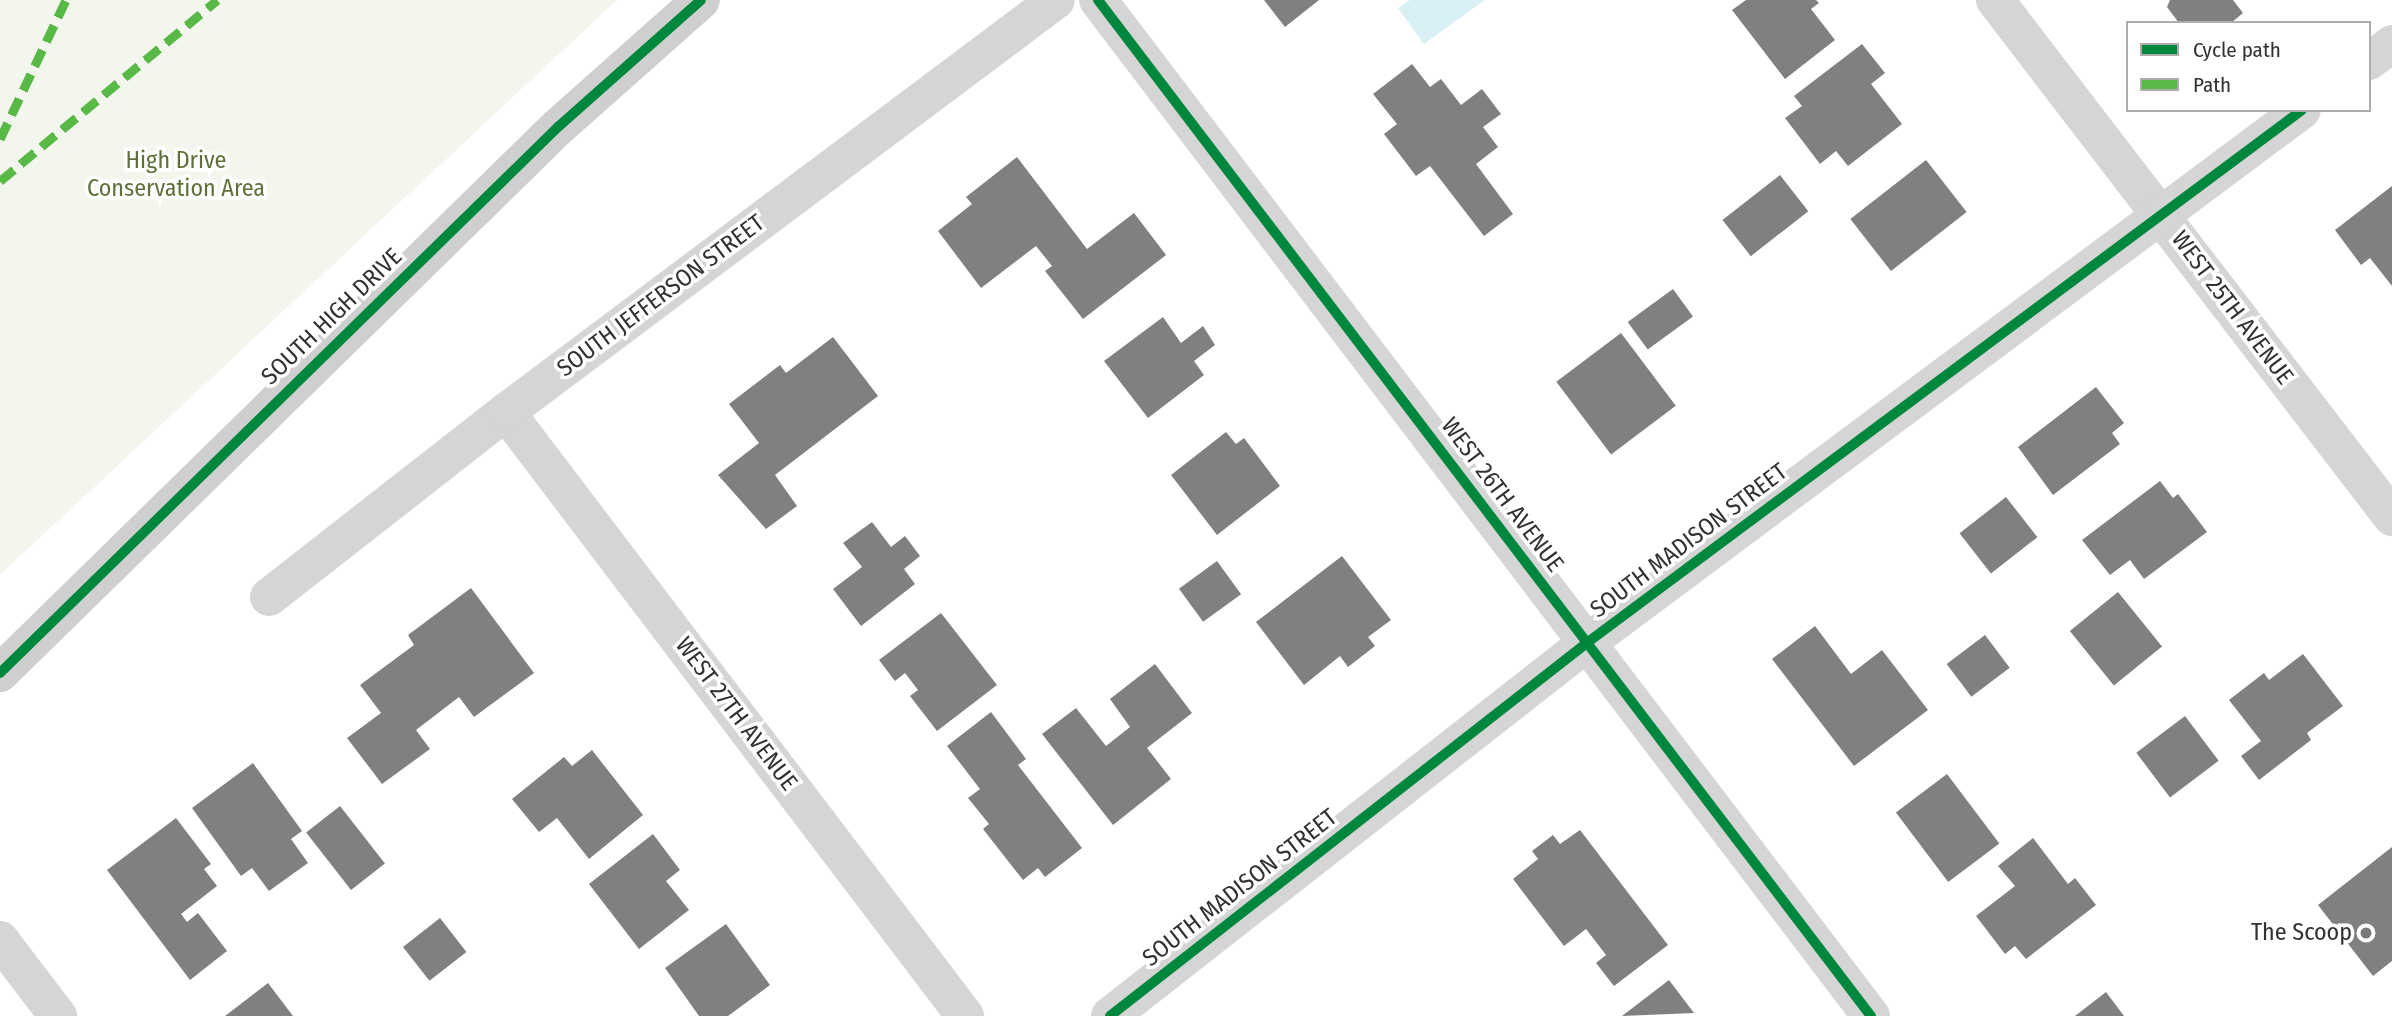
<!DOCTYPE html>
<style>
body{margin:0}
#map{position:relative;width:2392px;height:1016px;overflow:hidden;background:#fff;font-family:"Fira Sans Condensed",sans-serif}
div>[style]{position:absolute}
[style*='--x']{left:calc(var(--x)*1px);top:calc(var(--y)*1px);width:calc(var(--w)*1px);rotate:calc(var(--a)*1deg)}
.green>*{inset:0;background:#f3f6ed}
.water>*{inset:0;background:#d8eff4}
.building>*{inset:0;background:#808080;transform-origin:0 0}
.street>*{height:38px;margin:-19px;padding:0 19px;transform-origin:19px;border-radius:19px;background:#d5d5d5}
.secondary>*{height:38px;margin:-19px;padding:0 19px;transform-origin:19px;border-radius:19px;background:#cfcfcf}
.quiet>*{height:9px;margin-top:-4.5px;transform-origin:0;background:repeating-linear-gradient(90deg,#58b947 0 18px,transparent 0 27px)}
.cycleway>*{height:10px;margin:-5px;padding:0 5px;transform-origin:5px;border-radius:5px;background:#00873e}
.dots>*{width:19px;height:19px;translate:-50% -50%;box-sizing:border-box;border:4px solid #fff;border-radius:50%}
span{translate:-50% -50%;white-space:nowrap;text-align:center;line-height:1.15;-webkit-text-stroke:7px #fff;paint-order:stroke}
.park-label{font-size:24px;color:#5e7139}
.street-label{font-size:24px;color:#313131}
.poi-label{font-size:24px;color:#313131}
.right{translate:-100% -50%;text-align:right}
.legend{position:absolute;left:2126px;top:21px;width:245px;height:91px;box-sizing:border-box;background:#fff;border:2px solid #adadad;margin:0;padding:9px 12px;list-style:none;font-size:21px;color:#313131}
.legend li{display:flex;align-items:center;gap:14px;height:35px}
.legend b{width:35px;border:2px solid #adadad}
</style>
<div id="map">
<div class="green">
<div style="clip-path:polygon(0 0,617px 0,0 575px)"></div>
</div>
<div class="water">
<div style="clip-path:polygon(1410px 0,1485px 0,1424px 44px,1398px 8px)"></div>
</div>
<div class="building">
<div style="clip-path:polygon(1264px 0,1319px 0,1285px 27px)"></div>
<div style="clip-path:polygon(1746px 0,1816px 0,1819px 3px,1811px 9px,1835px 40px,1785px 79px,1732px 10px)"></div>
<div style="clip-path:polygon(2170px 0,2233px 0,2243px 13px,2231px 23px,2179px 23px,2167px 7px)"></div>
<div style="clip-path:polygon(1862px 44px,1885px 73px,1871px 84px,1902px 124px,1848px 166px,1836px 151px,1820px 164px,1785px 118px,1802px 106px,1794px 96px)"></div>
<div style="clip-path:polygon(1412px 64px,1430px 87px,1441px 79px,1461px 105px,1482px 89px,1501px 114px,1483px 127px,1498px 147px,1476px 164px,1513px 214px,1484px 236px,1430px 166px,1416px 176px,1384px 134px,1397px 124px,1373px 94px)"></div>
<div style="clip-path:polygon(1017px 157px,1087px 249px,1134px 213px,1166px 255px,1083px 319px,1045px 271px,1052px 266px,1036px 246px,981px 288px,938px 231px,972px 204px,966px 197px)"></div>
<div style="left:1926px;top:160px;width:66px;height:96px;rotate:52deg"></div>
<div style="left:1780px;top:175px;width:46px;height:73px;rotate:52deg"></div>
<div style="clip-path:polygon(2392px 186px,2392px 286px,2370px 258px,2361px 265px,2335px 230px)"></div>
<div style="left:1673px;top:289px;width:34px;height:56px;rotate:54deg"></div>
<div style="clip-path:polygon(1163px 317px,1181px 343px,1203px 326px,1215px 345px,1194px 361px,1204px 375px,1148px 418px,1104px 361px)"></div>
<div style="left:1621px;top:333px;width:91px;height:81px;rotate:53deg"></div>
<div style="clip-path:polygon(833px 337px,878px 396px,775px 475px,797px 506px,766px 529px,718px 475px,759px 443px,729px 404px,780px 365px,786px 373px)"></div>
<div style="clip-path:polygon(2096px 387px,2124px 423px,2112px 433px,2120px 444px,2053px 495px,2018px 447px)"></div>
<div style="clip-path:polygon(1226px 432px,1236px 444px,1244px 438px,1280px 486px,1217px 535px,1171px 475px)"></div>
<div style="clip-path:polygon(2160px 481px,2173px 498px,2178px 494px,2207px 532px,2144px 579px,2130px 560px,2110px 575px,2082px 540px)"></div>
<div style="left:2006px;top:497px;width:51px;height:59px;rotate:52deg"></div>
<div style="clip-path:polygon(872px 522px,891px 547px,905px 536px,920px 556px,904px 569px,915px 584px,861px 626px,833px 589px,862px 567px,843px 543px)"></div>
<div style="clip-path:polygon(1342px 556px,1391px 620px,1368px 637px,1375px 646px,1348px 667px,1340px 656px,1304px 685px,1256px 622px)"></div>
<div style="left:1217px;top:561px;width:41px;height:47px;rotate:54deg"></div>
<div style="clip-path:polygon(471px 588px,534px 673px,474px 717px,459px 697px,416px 730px,430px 749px,382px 784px,347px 738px,381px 713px,360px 685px,414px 645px,408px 635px)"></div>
<div style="left:2118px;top:592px;width:70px;height:62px;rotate:51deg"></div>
<div style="clip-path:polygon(941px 613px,997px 685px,937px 731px,910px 696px,918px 690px,905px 673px,895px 681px,879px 660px)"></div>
<div style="clip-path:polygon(1815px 626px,1851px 674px,1882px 650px,1928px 710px,1854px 766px,1772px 659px)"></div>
<div style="left:1985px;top:635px;width:41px;height:48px;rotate:53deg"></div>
<div style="clip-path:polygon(2303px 654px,2343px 706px,2307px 733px,2311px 740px,2259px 780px,2241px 756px,2261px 741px,2229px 700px,2264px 673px,2269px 680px)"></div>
<div style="clip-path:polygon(1155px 664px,1192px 713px,1147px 748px,1171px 779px,1113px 825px,1042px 734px,1076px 708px,1106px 746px,1130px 727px,1110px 699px)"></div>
<div style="clip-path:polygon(991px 712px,1026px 759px,1018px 765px,1082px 848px,1045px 877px,1038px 868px,1023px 880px,983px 829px,989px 824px,968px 798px,980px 789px,947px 746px)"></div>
<div style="left:2185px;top:716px;width:56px;height:61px;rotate:53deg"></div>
<div style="clip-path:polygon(592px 750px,643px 815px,589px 859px,557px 818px,539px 832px,512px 799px,564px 757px,572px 766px)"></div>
<div style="clip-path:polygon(253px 763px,302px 831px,291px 839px,308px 863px,269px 891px,252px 868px,241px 876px,192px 808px)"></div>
<div style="left:1947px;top:774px;width:87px;height:64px;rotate:53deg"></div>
<div style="left:340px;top:806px;width:73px;height:43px;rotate:52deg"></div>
<div style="clip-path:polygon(176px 818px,211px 864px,204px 869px,217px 886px,181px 914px,187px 922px,198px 913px,227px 951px,190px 980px,107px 870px)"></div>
<div style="clip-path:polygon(1580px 830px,1668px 945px,1614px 986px,1596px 963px,1606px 955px,1586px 929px,1564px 946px,1513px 879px,1538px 859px,1532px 851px,1553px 835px,1560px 844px)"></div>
<div style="clip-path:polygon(653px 834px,680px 870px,666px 881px,689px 910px,639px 949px,589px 884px)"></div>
<div style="clip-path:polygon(2033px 838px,2068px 884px,2075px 878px,2096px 905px,2026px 959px,2015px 946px,2005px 954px,1976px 916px,2015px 886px,1998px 866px)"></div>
<div style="clip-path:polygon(2392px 847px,2392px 961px,2373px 976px,2318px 905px)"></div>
<div style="left:440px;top:918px;width:43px;height:47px;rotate:52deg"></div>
<div style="clip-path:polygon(726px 924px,770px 985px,728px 1016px,699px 1016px,665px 968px)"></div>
<div style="clip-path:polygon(1669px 980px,1694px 1013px,1622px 1016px)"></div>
<div style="clip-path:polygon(268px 983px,293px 1016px,225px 1016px)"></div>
<div style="clip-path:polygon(2106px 992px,2124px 1016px,2075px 1016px)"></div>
</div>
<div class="street">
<div style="--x:1098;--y:0;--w:1277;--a:52.74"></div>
<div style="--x:1995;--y:0;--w:652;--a:52.48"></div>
<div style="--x:2369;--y:61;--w:29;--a:-36"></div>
<div style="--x:506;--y:412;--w:759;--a:52.77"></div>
<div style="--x:269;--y:597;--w:301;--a:-38"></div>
<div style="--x:506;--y:412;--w:687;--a:-36.84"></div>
<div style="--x:0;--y:940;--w:96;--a:52.7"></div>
<div style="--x:1110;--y:1016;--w:607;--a:-38.04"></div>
<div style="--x:1588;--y:642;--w:890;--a:-36.69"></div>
</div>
<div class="secondary">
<div style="--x:0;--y:673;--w:781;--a:-44.38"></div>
<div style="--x:558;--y:127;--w:191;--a:-41.6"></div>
</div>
<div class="quiet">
<div style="--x:0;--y:139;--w:154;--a:-64.6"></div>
<div style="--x:0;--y:181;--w:283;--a:-39.8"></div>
</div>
<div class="cycleway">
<div style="--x:1098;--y:0;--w:1277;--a:52.74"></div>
<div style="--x:0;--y:673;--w:781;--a:-44.38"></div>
<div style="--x:558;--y:127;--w:191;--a:-41.6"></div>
<div style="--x:1110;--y:1016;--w:607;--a:-38.04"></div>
<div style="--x:1588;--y:642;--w:890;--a:-36.69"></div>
</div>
<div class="dots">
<div style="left:2366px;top:933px;background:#797979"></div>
</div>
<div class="park-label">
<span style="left:176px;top:175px">High Drive<br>Conservation Area</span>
</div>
<div class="street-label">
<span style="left:661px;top:296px;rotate:-37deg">SOUTH JEFFERSON STREET</span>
<span style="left:2232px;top:308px;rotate:53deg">WEST 25TH AVENUE</span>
<span style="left:332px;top:317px;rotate:-44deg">SOUTH HIGH DRIVE</span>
<span style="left:1502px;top:495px;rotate:53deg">WEST 26TH AVENUE</span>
<span style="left:1689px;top:541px;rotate:-37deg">SOUTH MADISON STREET</span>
<span style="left:736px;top:714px;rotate:53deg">WEST 27TH AVENUE</span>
<span style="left:1240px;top:888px;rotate:-38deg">SOUTH MADISON STREET</span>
</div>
<div class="poi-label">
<span class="right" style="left:2352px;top:933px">The Scoop</span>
</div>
<ul class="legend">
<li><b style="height:9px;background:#00873e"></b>Cycle path</li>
<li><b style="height:9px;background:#58b947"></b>Path</li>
</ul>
</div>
